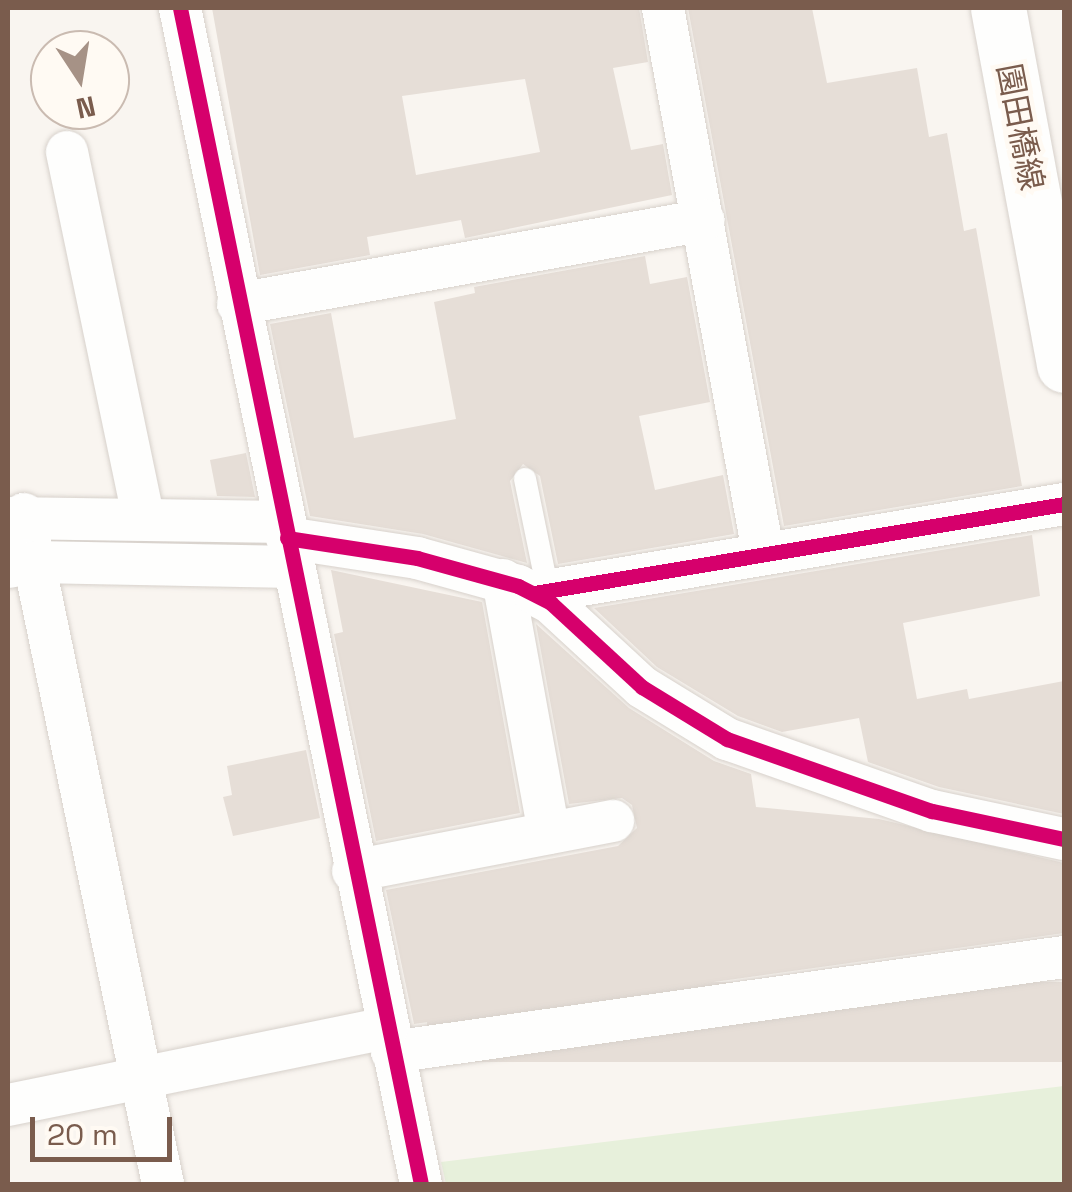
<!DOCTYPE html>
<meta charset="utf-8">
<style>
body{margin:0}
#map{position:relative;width:1072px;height:1192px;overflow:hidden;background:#f9f5f0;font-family:"Space Grotesk","Noto Sans JP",sans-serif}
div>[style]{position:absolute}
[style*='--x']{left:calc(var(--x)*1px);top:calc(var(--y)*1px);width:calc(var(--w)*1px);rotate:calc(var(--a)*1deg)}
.green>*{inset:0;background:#e7f0db}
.building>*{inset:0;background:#e6ded7;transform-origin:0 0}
.roads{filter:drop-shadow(0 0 2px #d7d1cb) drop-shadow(0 0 2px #d7d1cb)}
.lane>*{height:22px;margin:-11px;padding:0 11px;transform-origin:11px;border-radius:11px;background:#fefefd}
.street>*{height:42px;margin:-21px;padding:0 21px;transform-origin:21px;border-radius:21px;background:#fefefd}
.secondary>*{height:55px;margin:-27.5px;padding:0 27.5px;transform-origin:27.5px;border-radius:27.5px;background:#fefefd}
.cycleway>*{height:15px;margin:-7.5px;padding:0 7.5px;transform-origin:7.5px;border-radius:7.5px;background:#d6006c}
span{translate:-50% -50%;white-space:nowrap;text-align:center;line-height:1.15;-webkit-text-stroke:9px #fffaf3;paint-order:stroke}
.street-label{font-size:32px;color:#7a5c4d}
.frame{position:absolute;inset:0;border:10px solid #7a5c4d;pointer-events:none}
.north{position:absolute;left:30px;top:30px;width:100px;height:100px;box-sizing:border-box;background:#fffaf3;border:2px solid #cabbb1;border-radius:50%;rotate:168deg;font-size:28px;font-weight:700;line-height:40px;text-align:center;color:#7a5c4d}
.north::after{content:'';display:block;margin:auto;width:35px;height:45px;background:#a69286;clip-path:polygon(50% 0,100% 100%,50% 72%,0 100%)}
.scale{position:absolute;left:30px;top:1117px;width:142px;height:45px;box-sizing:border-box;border:5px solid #7a5c4d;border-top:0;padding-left:12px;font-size:30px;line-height:35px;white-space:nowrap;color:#7a5c4d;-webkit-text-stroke:8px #fffaf3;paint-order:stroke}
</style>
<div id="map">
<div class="green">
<div style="clip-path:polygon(1064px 1086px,1064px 1184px,446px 1184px,441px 1162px)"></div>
</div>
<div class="building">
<div style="clip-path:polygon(evenodd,212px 8px,639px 8px,648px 62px,613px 68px,631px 150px,663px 144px,672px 195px,465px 238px,461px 220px,367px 237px,370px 255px,260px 275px,212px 8px,525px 79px,540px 152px,416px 175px,402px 96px,525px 79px)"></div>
<div style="clip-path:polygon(688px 8px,812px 8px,827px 83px,917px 68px,929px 137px,947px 133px,964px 231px,976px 228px,1022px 486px,784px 526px)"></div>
<div style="clip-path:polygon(645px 256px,650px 284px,687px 277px,710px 402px,639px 416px,655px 490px,723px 475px,734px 534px,558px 564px,540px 476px,523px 464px,510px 481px,527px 563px,423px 534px,310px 516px,270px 324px,331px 313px,354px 438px,456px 419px,434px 302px,475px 293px,474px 287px)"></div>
<div style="clip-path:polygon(246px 453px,255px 497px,217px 496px,210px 460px)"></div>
<div style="clip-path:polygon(1032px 535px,1040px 596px,903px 623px,917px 699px,967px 689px,969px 699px,1064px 681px,1064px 814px,939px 787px,868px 762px,859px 718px,782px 732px,738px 716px,657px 667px,594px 608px)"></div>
<div style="clip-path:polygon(331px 570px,482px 602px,520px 813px,376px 841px,334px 634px,343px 632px)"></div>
<div style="clip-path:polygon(536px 624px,629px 708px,714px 761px,751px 774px,756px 807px,879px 819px,1064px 863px,1064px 933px,414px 1024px,386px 890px,618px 846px,637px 828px,632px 805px,622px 798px,569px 804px)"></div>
<div style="clip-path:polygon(306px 750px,320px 818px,233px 836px,223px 797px,232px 795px,227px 766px)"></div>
<div style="left:1064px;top:982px;width:80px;height:637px;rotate:90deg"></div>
</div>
<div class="roads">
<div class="lane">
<div style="--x:525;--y:479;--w:114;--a:78.4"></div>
</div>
<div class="street">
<div style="--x:180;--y:8;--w:1200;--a:78.42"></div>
<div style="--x:663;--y:8;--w:553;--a:79.58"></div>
<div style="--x:67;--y:152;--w:371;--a:78.2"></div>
<div style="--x:238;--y:304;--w:473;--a:-10.2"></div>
<div style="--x:24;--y:514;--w:684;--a:78.28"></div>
<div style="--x:8;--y:518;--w:275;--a:0.8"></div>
<div style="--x:287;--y:538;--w:132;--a:8.7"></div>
<div style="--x:417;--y:558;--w:105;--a:15.5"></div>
<div style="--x:518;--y:586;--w:37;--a:27"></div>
<div style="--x:551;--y:603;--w:124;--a:42.7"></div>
<div style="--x:642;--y:687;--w:100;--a:31.5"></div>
<div style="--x:727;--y:739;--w:217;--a:19.4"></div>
<div style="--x:932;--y:811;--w:135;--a:12"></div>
<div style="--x:9;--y:567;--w:26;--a:-11"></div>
<div style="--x:35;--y:562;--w:258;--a:1.1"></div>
<div style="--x:503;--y:580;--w:257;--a:79.7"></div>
<div style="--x:534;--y:593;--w:537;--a:-9.53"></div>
<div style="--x:353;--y:871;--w:265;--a:-10.9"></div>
<div style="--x:392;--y:1052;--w:679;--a:-8.05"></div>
<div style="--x:8;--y:1105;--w:387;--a:-11.5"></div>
</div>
<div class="secondary">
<div style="--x:998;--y:8;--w:363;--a:79.5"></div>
</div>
</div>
<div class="cycleway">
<div style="--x:180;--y:8;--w:1200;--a:78.42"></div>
<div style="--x:287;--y:538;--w:132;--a:8.7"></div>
<div style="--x:417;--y:558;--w:105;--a:15.5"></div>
<div style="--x:518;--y:586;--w:37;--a:27"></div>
<div style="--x:551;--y:603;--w:124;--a:42.7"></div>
<div style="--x:642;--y:687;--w:100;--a:31.5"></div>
<div style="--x:727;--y:739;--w:217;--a:19.4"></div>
<div style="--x:932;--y:811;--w:135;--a:12"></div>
<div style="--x:534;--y:593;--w:537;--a:-9.53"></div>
</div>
<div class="street-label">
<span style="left:1020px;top:127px;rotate:79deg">園田橋線</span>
</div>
<div class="frame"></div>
<div class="north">N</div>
<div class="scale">20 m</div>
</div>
